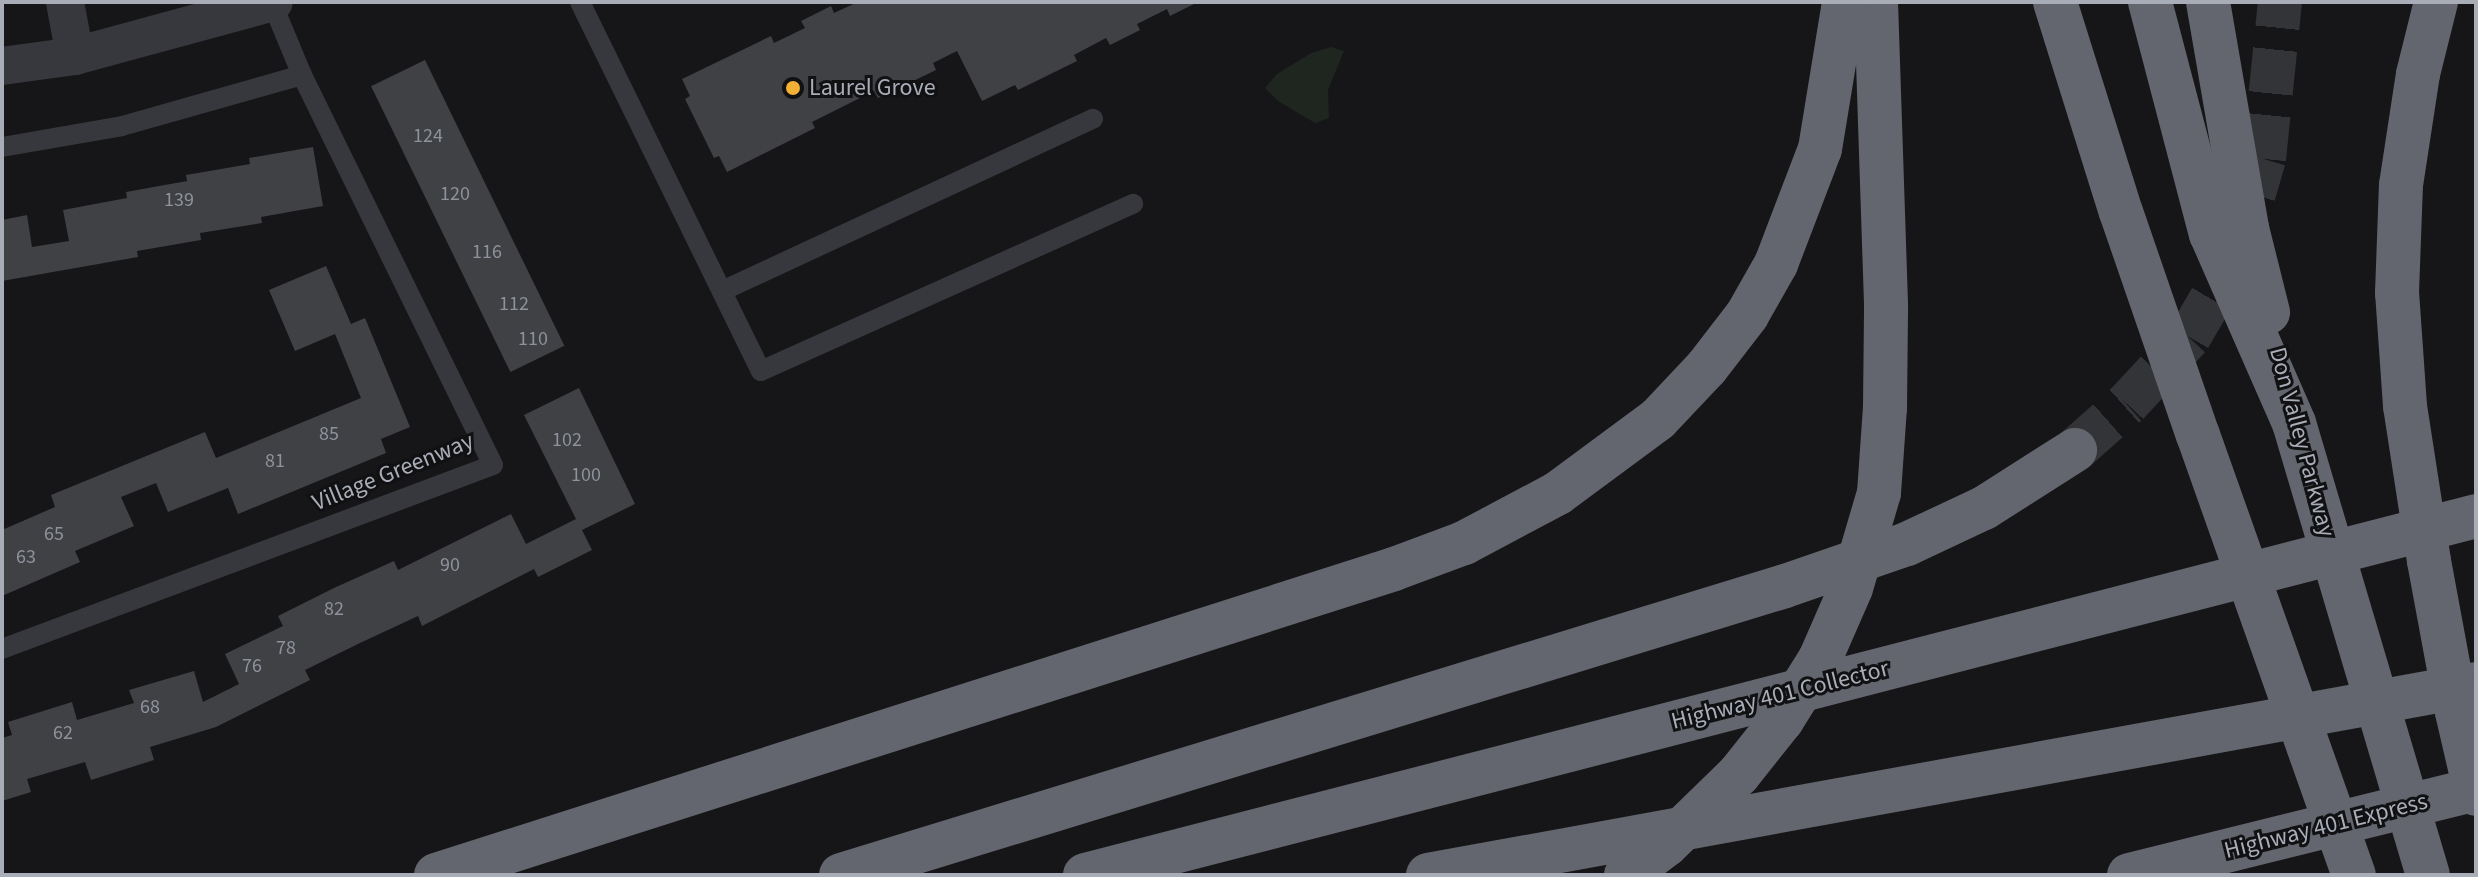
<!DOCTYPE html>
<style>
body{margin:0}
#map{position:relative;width:2478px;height:877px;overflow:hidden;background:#161618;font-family:"Source Sans 3",sans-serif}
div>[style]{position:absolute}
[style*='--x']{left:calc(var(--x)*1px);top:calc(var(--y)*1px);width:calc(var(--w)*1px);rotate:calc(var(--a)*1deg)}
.green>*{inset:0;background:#1e261f}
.building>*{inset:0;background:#404145;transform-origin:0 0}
.highway-tunnel>*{height:44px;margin-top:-22px;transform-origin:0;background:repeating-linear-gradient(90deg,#333438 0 44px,transparent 0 66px)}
.lane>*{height:20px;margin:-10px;padding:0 10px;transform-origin:10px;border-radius:10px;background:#37383d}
.street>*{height:38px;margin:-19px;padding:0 19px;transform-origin:19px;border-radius:19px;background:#37383d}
.highway>*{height:44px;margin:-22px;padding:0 22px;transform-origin:22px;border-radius:22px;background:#63666e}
.highway-bridge>*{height:44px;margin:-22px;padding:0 22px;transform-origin:22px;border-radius:22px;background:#63666e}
.dots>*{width:22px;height:22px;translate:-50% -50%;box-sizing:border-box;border:4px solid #111113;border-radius:50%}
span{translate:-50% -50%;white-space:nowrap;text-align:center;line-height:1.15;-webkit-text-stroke:6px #111113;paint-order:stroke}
.number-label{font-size:20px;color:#8e929b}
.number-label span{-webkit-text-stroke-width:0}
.poi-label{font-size:24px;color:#a8adb8}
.left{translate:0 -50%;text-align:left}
.street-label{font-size:24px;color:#a8adb8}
.frame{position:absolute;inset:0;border:4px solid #a8adb8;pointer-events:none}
</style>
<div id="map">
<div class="green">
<div style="clip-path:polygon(1331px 47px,1344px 51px,1328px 90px,1329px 118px,1315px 123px,1278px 101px,1265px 88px,1277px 74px,1311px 53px)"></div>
</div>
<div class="building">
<div style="clip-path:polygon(858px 2px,975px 4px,1198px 2px,1170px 16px,1167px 9px,1137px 24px,1140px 30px,1110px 45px,1106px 38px,1074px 55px,1077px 61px,1018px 90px,1015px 85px,982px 101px,957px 51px,933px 63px,936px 70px,878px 98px,874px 91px,812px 122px,815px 128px,727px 172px,719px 156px,714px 158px,685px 99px,690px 96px,682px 79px,771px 36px,774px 43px,805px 28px,801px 21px,831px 6px,834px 13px)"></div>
<div style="left:425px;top:60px;width:318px;height:60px;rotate:64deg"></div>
<div style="clip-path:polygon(313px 147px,323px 206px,261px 217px,262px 223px,200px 233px,201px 240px,137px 251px,138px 257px,2px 281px,2px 220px,27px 215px,32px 247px,69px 241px,63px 210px,127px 198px,126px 192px,187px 181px,186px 175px,250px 164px,249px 158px)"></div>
<div style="clip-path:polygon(326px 266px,351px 324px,365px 318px,410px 427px,381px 439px,386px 453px,238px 514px,228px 488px,168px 512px,156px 483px,121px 497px,134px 526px,75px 551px,80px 562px,2px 596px,2px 530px,55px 507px,51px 495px,205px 432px,216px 458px,361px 398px,335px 334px,295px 351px,269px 290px)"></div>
<div style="clip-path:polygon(579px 388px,635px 504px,582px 530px,592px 550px,538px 577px,534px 569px,422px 626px,418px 616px,360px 643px,305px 670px,310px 680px,216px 727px,150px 747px,154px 760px,91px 780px,85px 762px,27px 779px,31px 792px,2px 801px,2px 738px,12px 735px,8px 722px,72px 702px,77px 720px,134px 703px,129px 690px,194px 671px,203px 702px,239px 684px,225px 654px,283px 626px,278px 616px,334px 588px,394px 561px,398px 570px,511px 514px,526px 544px,576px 519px,524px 415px)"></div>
</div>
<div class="highway-tunnel">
<div style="--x:2075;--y:450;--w:69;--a:-41.5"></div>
<div style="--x:2127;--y:404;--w:91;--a:-47.2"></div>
<div style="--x:2189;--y:337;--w:91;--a:-59.8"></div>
<div style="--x:2235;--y:258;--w:103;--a:-73.7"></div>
<div style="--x:2264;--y:159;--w:158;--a:-84.2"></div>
</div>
<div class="lane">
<div style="--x:580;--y:2;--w:411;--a:63.9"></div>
<div style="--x:761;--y:371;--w:408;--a:-24.2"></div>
<div style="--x:2;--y:147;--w:122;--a:-9.9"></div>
<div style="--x:122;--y:126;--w:187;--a:-15.8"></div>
<div style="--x:722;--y:291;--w:409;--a:-24.9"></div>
<div style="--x:2;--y:649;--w:524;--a:-20.54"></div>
<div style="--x:493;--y:465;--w:434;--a:-116.1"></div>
<div style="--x:302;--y:75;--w:78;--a:-112.6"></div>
</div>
<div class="street">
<div style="--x:65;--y:2;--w:55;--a:79.5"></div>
<div style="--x:2;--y:66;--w:74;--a:-7.8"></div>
<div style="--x:75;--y:56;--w:206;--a:-15.2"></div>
</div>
<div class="highway">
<div style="--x:1876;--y:2;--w:304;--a:88.1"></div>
<div style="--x:2055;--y:2;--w:220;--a:72.6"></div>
<div style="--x:2121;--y:212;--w:236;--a:71"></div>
<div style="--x:2150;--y:2;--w:240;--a:75.3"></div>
<div style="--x:2211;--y:234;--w:206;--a:66.3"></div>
<div style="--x:2208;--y:2;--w:229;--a:80.2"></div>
<div style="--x:2247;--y:228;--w:87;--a:76"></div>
<div style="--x:2405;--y:406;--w:113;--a:-94"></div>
<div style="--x:2397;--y:293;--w:108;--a:-87.9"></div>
<div style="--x:2401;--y:185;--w:112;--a:-81.3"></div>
<div style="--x:2418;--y:74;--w:74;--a:-76"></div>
<div style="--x:436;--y:875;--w:1006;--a:-17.71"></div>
<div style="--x:1394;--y:569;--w:75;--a:-20.4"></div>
<div style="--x:1464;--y:543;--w:106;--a:-28"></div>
<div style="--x:1558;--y:493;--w:124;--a:-36.5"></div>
<div style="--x:1658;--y:419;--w:71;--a:-46.7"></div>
<div style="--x:1707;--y:367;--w:66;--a:-52.4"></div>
<div style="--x:1747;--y:315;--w:59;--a:-60.4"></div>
<div style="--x:1776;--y:264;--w:123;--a:-69.1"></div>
<div style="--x:1820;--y:149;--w:149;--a:-80.7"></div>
<div style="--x:841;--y:875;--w:987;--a:-17.02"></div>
<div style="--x:1785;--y:586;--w:129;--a:-19"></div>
<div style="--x:1907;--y:544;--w:85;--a:-25.1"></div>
<div style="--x:1984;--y:508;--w:108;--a:-32.5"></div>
<div style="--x:1085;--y:875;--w:1437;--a:-14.47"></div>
<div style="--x:1428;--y:875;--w:1065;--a:-10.33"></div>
<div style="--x:2129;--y:875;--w:357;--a:-13.9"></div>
</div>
<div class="highway-bridge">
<div style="--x:2405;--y:406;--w:157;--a:81.2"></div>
<div style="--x:2429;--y:561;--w:154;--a:79.5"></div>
<div style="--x:2457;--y:712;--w:84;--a:77"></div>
<div style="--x:2294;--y:423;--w:471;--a:73.5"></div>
<div style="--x:2198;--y:435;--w:467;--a:70.5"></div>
<div style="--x:1626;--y:875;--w:50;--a:-36.9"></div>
<div style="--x:1666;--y:845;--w:102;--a:-44.2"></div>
<div style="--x:1739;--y:774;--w:69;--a:-51.5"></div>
<div style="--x:1782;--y:720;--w:72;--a:-58.1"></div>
<div style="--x:1820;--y:659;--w:77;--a:-66.4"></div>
<div style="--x:1851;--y:588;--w:99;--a:-73.6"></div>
<div style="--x:1879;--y:493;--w:85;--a:-86"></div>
<div style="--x:1885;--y:408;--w:102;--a:-89.4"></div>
</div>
<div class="dots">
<div style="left:793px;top:88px;background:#f2b134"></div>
</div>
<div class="number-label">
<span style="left:428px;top:136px">124</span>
<span style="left:455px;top:194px">120</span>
<span style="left:179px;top:200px">139</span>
<span style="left:487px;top:252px">116</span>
<span style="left:514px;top:304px">112</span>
<span style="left:533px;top:339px">110</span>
<span style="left:329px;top:434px">85</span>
<span style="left:567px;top:440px">102</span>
<span style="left:275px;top:461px">81</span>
<span style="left:586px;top:475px">100</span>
<span style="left:54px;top:534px">65</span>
<span style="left:26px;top:557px">63</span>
<span style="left:450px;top:565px">90</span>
<span style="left:334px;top:609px">82</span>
<span style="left:286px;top:648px">78</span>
<span style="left:252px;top:666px">76</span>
<span style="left:150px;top:707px">68</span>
<span style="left:63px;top:733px">62</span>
</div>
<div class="poi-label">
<span class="left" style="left:809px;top:88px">Laurel Grove</span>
</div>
<div class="street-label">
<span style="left:2302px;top:442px;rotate:75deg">Don Valley Parkway</span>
<span style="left:393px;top:472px;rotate:-22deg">Village Greenway</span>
<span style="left:1780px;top:695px;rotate:-14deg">Highway 401 Collector</span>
<span style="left:2326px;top:826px;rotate:-14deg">Highway 401 Express</span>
</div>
<div class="frame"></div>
</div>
